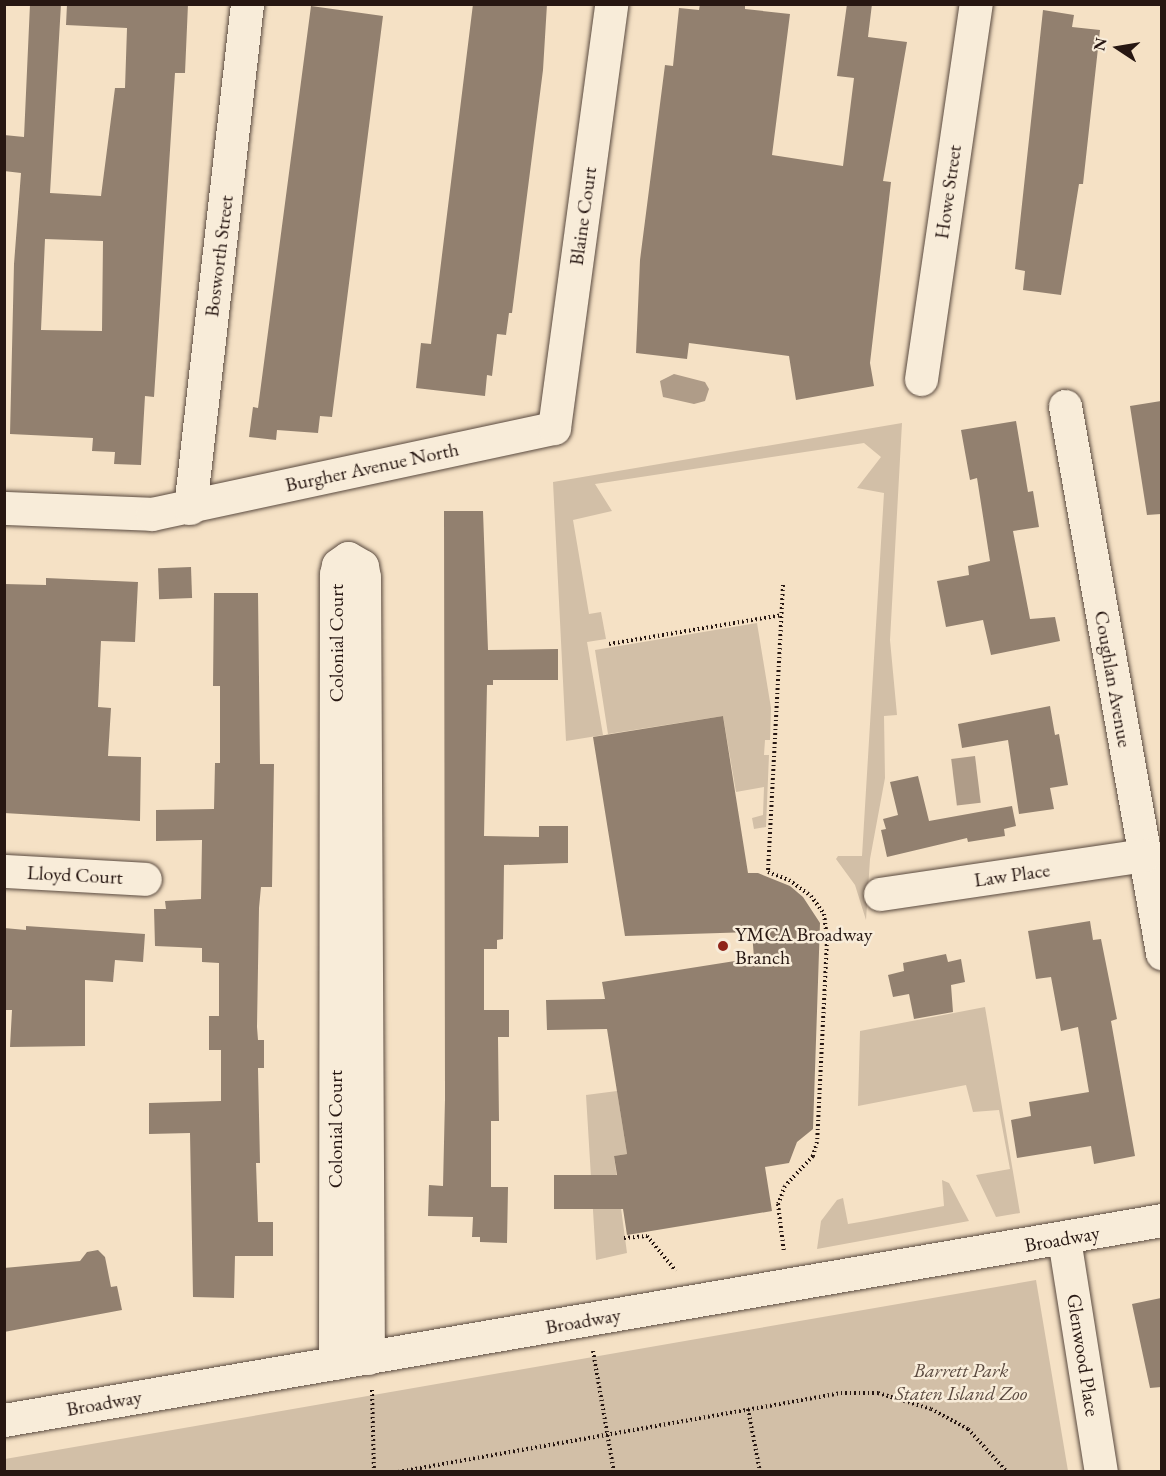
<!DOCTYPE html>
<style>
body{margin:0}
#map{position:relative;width:1166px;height:1476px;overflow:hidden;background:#f5e1c5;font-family:"EB Garamond",serif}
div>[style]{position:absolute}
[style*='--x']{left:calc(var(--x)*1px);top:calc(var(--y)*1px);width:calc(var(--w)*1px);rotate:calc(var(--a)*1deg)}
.green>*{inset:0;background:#d2bfa7}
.water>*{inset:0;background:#af9c88;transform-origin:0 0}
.building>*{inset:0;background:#92806f;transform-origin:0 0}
.path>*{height:4px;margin-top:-2px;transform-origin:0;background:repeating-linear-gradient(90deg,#271712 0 1.5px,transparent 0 4.5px)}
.roads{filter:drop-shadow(0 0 2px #5a4a3f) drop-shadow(0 0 2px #5a4a3f)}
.minor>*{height:33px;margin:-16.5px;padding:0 16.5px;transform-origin:16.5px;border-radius:16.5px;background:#f8ecd9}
.dots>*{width:16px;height:16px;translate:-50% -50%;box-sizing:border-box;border:3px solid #f8ecd9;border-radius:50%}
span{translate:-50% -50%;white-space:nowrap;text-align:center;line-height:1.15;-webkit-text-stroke:5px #f8ecd9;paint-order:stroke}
.street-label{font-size:20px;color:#271712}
.poi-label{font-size:20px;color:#271712}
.left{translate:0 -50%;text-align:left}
.park-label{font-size:20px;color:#5a493f;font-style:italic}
.frame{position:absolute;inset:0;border:6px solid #271712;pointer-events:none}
.north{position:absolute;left:1088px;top:18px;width:60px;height:60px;-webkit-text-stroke:4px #f8ecd9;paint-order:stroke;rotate:282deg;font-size:16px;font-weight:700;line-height:24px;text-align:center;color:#271712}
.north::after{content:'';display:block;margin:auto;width:21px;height:27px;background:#271712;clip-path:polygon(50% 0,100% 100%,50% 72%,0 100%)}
</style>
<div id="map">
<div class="green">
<div style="clip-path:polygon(902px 423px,890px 640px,897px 715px,884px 716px,885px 778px,870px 859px,866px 920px,855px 885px,836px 859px,838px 856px,862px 856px,884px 493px,857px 488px,881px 457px,864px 443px,595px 484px,612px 511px,573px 520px,589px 614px,601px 612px,606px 639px,587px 642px,603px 735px,566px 741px,553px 482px)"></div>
<div style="clip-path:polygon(757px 623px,771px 708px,770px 740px,765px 740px,764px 755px,769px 755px,766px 827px,754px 829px,752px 818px,763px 815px,764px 787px,736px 792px,723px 716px,608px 734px,595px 650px)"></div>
<div style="clip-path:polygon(985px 1007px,1020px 1213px,996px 1217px,976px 1175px,1010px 1169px,999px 1110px,973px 1112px,966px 1085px,858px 1106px,860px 1031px)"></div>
<div style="clip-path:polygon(617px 1091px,627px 1154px,614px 1156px,627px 1253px,596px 1260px,586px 1095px)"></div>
<div style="clip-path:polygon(942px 1180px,949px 1183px,969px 1221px,817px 1249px,821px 1221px,837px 1200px,843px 1198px,848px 1224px,866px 1221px,944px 1206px)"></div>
<div style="clip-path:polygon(1036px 1280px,1068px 1471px,5px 1471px,5px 1459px)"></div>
</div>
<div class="water">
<div style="clip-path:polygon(674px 374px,705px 382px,709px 389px,705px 401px,694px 404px,663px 397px,660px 381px)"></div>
<div style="left:975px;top:756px;width:47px;height:24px;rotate:83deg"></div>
</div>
<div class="building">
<div style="clip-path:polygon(evenodd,30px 4px,61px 4px,50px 193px,101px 196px,115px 88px,125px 88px,127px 28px,66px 25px,67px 4px,188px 4px,185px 73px,175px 73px,154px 397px,145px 396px,141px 465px,114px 464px,115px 452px,92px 451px,93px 438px,10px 434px,14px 264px,21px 173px,4px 171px,4px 135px,24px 137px,30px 4px,45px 239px,103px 241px,102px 331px,41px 330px,45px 239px)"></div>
<div style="clip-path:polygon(473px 4px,547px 4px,543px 70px,512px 313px,509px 313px,506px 335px,497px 334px,492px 376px,487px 375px,485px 396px,416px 388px,421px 343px,431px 344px)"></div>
<div style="clip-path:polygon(700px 4px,745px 4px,745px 9px,790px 14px,772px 155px,843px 166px,854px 78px,837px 76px,847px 4px,872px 4px,868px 37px,907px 42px,883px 181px,891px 182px,870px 363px,874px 386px,796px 400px,789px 356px,689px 343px,687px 359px,636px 353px,640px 260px,665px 65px,673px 66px,679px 8px,699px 10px)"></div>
<div style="clip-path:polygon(311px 6px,383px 16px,332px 417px,320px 416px,318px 433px,277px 430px,276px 440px,249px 437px,253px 407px,258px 408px)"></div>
<div style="clip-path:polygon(1043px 10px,1074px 15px,1072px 27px,1100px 30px,1083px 184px,1079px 184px,1061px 295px,1023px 290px,1025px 271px,1015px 269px)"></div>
<div style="clip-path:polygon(1161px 401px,1161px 514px,1147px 515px,1130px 406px)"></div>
<div style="clip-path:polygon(1016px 421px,1028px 492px,1033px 491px,1039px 527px,1013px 531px,1030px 619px,1055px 617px,1060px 641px,991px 655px,983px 620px,946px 627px,937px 581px,969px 575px,968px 566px,990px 561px,977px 478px,970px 480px,961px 430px)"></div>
<div style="clip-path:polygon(444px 511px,483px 511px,488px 650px,558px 649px,558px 680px,493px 680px,493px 685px,487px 685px,484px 836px,539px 837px,539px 826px,568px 826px,568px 863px,504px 865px,503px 939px,497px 940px,497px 949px,484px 949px,484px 1010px,509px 1010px,509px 1037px,498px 1037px,499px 1121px,491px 1121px,491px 1187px,508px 1187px,507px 1243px,480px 1242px,480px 1237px,472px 1237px,473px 1217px,428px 1216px,429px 1185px,443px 1186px,445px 1099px)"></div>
<div style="left:191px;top:567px;width:31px;height:33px;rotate:88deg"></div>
<div style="clip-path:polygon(46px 578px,138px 582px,135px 642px,101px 641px,98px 707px,111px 708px,108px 756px,141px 757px,140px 821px,4px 813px,4px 584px,46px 585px)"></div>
<div style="clip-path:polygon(214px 593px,258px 593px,260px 764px,274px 764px,272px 887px,261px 887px,259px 908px,257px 1027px,258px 1040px,264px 1040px,264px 1068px,258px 1068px,260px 1163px,256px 1163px,258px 1222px,273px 1222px,273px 1256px,235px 1256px,234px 1298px,193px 1297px,190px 1133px,149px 1134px,149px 1103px,221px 1101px,221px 1050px,209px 1050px,209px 1016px,219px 1016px,219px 963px,202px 962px,202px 948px,155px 946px,154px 909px,166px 909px,165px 901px,201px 899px,202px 840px,156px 841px,156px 810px,214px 809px,215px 763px,220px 763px,220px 686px,213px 686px)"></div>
<div style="clip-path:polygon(1050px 706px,1055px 735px,1059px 734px,1068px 785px,1050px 788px,1054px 809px,1019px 814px,1008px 740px,962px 748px,958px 724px)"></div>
<div style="clip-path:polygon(723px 716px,748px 873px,758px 873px,790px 886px,803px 897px,820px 923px,813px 1129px,797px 1142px,789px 1163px,765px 1167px,772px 1211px,627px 1235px,623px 1209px,554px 1209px,554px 1175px,617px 1175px,614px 1156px,627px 1154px,607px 1029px,547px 1030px,546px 1000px,605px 999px,602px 982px,754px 958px,752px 932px,625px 936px,593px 737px)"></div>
<div style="clip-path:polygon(918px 776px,929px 821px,1012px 806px,1016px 826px,1004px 829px,1005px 836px,968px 842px,967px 838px,887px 857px,881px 830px,886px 829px,883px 819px,898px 815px,890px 782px)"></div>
<div style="clip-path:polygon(1090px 921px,1093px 940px,1101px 939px,1117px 1019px,1111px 1021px,1135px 1156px,1094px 1164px,1091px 1146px,1017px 1158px,1011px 1120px,1031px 1116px,1029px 1102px,1089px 1092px,1078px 1027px,1061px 1031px,1051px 977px,1036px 979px,1028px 931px)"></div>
<div style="clip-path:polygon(26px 926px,145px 934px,143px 962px,115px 960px,113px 982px,85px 980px,85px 1046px,10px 1047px,12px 1010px,4px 1010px,4px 928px,26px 930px)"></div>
<div style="clip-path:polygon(946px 954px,948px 962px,961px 959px,965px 982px,951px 985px,953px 1012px,914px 1019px,909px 994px,893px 997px,888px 975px,904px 971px,903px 963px)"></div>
<div style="clip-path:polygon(98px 1250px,105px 1257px,111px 1287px,117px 1286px,122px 1310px,4px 1332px,4px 1268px,80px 1261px,87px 1252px)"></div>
<div style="clip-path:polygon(1161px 1298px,1161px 1387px,1150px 1388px,1132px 1304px)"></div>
</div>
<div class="path">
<div style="--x:783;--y:585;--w:287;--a:93"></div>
<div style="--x:768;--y:872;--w:22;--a:21"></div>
<div style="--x:789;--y:880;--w:27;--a:36"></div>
<div style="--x:811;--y:896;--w:22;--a:54"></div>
<div style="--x:824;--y:914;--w:26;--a:83"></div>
<div style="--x:827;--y:940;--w:202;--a:92.8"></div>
<div style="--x:817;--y:1142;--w:15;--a:106"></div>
<div style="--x:813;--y:1156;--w:41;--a:133"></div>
<div style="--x:785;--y:1186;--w:19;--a:111"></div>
<div style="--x:778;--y:1204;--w:49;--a:83"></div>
<div style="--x:609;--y:644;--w:175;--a:-9.5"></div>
<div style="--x:624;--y:1238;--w:23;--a:-5"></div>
<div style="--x:647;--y:1236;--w:45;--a:50.4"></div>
<div style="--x:593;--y:1351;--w:123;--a:80.2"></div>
<div style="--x:372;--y:1390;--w:82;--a:88.6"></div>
<div style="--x:748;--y:1409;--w:64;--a:79.2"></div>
<div style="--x:398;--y:1472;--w:450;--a:-10.1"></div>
<div style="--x:841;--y:1393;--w:37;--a:0"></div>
<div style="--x:878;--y:1393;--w:55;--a:16.8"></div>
<div style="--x:931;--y:1409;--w:42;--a:28.4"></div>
<div style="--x:968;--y:1429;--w:58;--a:47.8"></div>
</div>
<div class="roads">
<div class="minor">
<div style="--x:921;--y:379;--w:379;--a:-81.7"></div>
<div style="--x:1065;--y:406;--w:556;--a:79.94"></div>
<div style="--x:4;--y:508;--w:148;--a:2.3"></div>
<div style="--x:152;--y:514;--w:411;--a:-12.1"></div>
<div style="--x:554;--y:428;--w:428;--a:-82.3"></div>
<div style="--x:190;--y:508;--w:507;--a:-83.55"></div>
<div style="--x:4;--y:871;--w:141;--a:3.2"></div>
<div style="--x:880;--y:894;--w:267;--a:-8.4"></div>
<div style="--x:1064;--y:1239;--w:236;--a:81"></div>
<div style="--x:335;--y:1363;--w:789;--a:-89.93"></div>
<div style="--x:336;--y:574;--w:9;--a:-77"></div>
<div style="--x:338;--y:565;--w:12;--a:-35"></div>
<div style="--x:348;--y:558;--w:16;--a:30"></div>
<div style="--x:362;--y:566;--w:11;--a:80"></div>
<div style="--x:364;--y:577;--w:781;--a:89.71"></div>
<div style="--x:4;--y:1420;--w:1175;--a:-9.8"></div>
</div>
</div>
<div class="dots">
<div style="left:723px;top:946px;background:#8f2418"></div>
</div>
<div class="street-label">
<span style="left:948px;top:192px;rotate:-82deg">Howe Street</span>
<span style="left:583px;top:216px;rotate:-82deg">Blaine Court</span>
<span style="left:219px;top:256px;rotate:-83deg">Bosworth Street</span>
<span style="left:372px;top:467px;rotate:-12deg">Burgher Avenue North</span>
<span style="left:336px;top:643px;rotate:-90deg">Colonial Court</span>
<span style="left:1113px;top:679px;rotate:80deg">Coughlan Avenue</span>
<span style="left:75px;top:875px;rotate:3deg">Lloyd Court</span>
<span style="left:1012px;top:875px;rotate:-8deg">Law Place</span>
<span style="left:335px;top:1129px;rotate:-90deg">Colonial Court</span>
<span style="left:1062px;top:1239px;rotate:-10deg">Broadway</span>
<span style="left:583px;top:1321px;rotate:-10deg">Broadway</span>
<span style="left:1083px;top:1355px;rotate:81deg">Glenwood Place</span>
<span style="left:104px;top:1403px;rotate:-10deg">Broadway</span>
</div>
<div class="poi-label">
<span class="left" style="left:735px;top:946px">YMCA Broadway<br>Branch</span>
</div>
<div class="park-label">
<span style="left:961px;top:1382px">Barrett Park<br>Staten Island Zoo</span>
</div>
<div class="frame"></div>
<div class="north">N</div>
</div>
